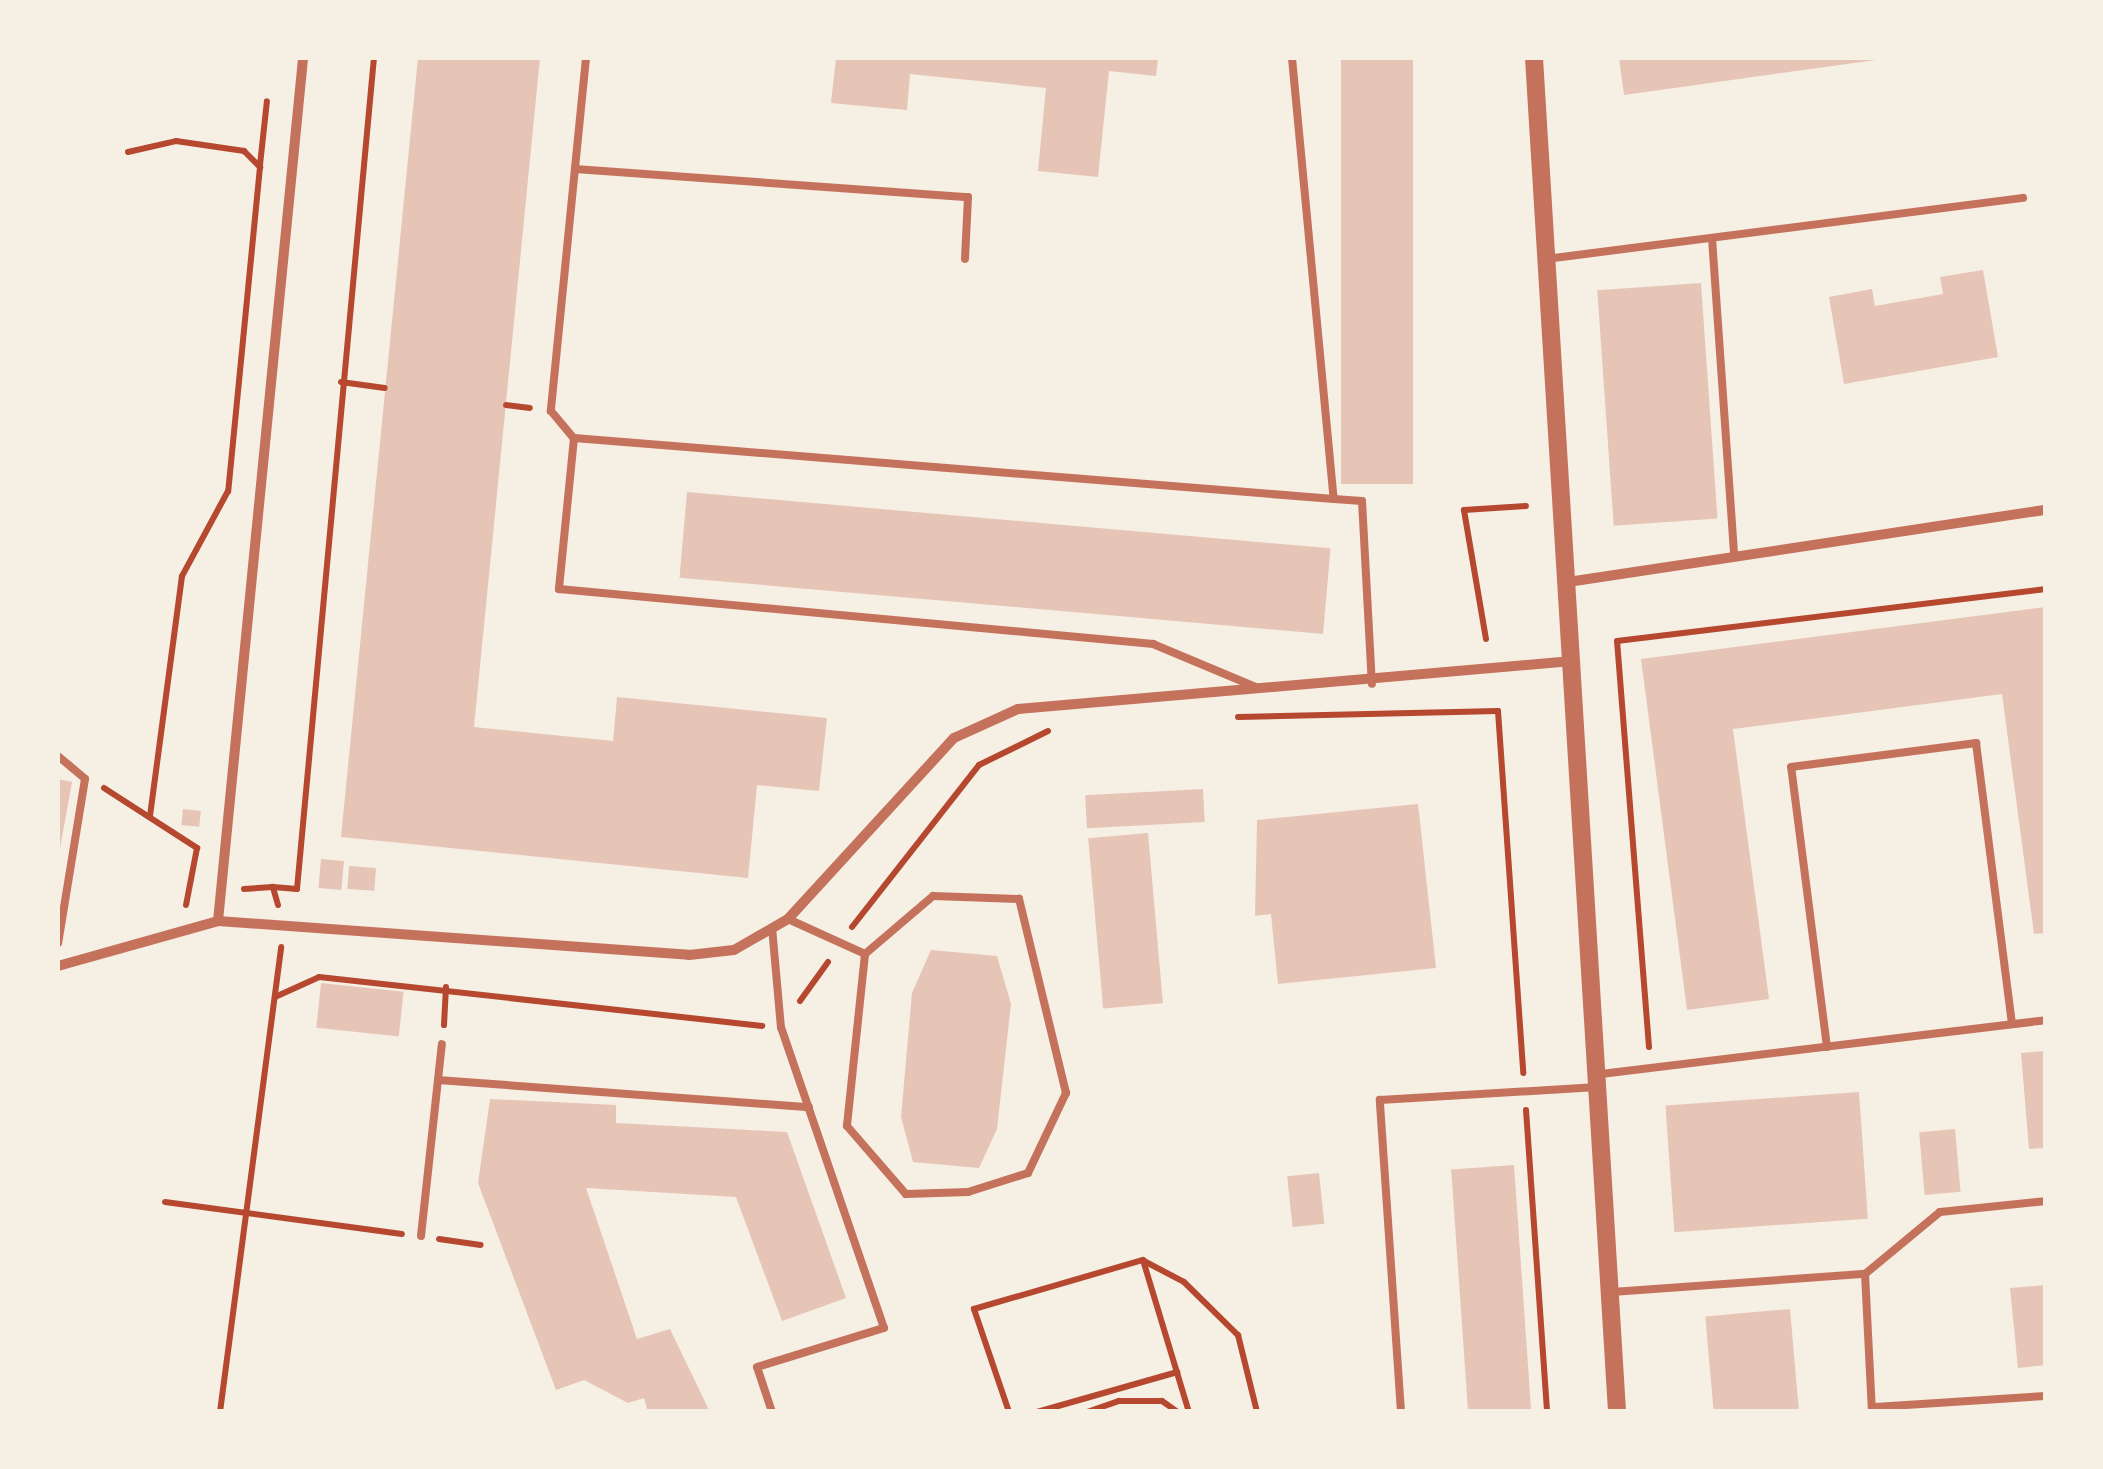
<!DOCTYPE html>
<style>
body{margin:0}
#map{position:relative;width:2103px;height:1469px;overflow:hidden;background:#f6efe4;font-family:Inter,sans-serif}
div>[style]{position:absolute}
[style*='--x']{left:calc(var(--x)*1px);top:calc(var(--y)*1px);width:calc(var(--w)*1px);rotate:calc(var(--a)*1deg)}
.building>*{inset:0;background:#e6c5b7;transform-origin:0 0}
.path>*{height:6px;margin:-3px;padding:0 3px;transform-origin:3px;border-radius:3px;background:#b5482f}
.service>*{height:8px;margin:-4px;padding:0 4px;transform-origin:4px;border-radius:4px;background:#c5725c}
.minor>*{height:10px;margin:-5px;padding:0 5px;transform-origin:5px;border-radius:5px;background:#c5725c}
.tertiary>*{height:18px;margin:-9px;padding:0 9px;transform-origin:9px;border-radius:9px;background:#c5725c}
span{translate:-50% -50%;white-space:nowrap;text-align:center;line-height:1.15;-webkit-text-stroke:10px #f6efe4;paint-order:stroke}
.frame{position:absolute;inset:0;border:60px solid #f6efe4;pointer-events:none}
</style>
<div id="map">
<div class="building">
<div style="clip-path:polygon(418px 58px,540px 58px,474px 727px,613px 741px,617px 697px,827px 718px,819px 791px,757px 785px,748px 878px,341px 837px)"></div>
<div style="clip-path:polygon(836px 58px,1158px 58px,1156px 76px,1109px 71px,1098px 177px,1038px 171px,1046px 88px,910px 74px,907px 110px,831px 103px)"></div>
<div style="left:1341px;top:58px;width:72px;height:426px"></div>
<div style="clip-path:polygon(1619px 58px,1876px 58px,1876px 60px,1624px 95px)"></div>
<div style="clip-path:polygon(1983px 270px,1998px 357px,1844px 384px,1829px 297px,1872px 289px,1875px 306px,1943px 294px,1940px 277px)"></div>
<div style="left:1701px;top:283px;width:236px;height:104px;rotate:86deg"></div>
<div style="left:687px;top:492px;width:646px;height:86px;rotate:5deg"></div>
<div style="clip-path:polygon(2046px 607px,2046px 933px,2034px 934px,2002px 694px,1733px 729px,1769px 999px,1687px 1010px,1641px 659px)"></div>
<div style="clip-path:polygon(58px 779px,72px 782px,59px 854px,58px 854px)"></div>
<div style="left:1203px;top:789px;width:33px;height:118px;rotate:87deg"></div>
<div style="clip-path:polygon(1418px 804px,1436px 968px,1278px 984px,1271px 914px,1255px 916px,1257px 820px)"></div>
<div style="left:183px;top:809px;width:18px;height:16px;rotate:6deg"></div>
<div style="left:1148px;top:833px;width:171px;height:60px;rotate:85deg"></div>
<div style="left:321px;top:859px;width:23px;height:29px;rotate:5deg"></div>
<div style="left:349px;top:866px;width:27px;height:23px;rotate:4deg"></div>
<div style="clip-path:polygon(931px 950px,997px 956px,1011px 1004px,997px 1129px,979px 1168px,913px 1162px,901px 1117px,912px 993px)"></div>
<div style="left:321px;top:983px;width:83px;height:45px;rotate:6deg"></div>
<div style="clip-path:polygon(2046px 1051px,2046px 1148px,2029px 1149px,2021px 1053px)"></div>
<div style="left:1859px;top:1092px;width:127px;height:194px;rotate:86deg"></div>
<div style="clip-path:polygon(490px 1099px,616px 1105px,616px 1123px,787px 1132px,846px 1298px,782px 1321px,736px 1197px,586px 1188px,637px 1339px,670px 1329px,710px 1412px,648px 1412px,644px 1398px,628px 1403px,584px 1380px,556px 1390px,478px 1183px)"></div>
<div style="left:1955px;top:1129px;width:63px;height:36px;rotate:85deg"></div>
<div style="left:1514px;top:1165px;width:248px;height:63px;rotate:86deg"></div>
<div style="left:1319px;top:1173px;width:51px;height:32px;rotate:84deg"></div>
<div style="clip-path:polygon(2046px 1285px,2046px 1365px,2018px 1368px,2010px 1288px)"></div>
<div style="left:1790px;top:1309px;width:103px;height:85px;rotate:85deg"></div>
</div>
<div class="path">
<div style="--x:128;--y:152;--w:49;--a:-12.9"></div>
<div style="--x:176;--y:141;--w:69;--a:8.4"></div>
<div style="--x:244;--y:151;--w:23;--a:45"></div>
<div style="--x:260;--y:167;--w:326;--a:95.6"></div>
<div style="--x:228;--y:491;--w:97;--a:118.4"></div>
<div style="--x:182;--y:576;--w:241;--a:97.6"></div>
<div style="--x:260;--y:165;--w:64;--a:-83.8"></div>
<div style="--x:341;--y:382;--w:44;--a:7.8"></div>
<div style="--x:506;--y:405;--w:24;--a:7"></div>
<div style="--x:1486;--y:639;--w:131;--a:-99.7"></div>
<div style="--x:1464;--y:510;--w:62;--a:-3.7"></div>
<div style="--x:1238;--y:717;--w:260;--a:-1.3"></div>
<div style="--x:1498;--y:711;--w:363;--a:86"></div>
<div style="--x:104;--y:788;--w:111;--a:32.8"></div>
<div style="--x:197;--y:848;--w:58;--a:100.9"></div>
<div style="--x:244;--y:889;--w:29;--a:-4"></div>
<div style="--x:278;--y:905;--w:19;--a:-106"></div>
<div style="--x:273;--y:887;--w:24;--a:5"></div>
<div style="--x:297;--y:889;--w:835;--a:-84.71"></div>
<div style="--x:852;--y:927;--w:206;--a:-51.9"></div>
<div style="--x:979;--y:765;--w:77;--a:-26.2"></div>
<div style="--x:275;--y:997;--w:48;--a:-24.4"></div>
<div style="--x:319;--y:977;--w:446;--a:6.3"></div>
<div style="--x:800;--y:1001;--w:48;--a:-54.3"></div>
<div style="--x:444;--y:1025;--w:38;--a:-87"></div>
<div style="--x:1649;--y:1047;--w:407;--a:-94.5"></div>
<div style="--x:1617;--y:641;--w:432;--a:-6.9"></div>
<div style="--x:1526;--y:1110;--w:303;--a:86"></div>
<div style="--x:165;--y:1202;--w:239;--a:7.7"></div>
<div style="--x:439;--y:1239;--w:42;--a:8.1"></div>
<div style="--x:1144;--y:1261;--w:45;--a:27.7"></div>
<div style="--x:1184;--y:1282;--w:76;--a:44.5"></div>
<div style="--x:1238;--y:1335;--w:79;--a:76.1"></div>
<div style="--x:220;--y:1412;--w:469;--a:-82.5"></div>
<div style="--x:1009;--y:1412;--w:109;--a:-108.8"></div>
<div style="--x:974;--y:1309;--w:176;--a:-16.2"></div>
<div style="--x:1143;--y:1260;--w:159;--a:73.2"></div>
<div style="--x:1037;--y:1412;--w:146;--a:-15.9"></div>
<div style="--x:1087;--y:1412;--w:34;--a:-19"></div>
<div style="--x:1119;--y:1401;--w:43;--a:0"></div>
<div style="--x:1162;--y:1401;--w:19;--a:35"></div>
</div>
<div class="service">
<div style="--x:586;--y:58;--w:355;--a:95.7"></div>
<div style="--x:551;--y:411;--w:35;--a:50"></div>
<div style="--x:574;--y:438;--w:152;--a:95.7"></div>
<div style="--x:559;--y:589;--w:597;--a:5.29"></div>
<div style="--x:1153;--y:644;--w:112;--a:22.7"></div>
<div style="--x:1292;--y:58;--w:443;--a:84.6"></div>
<div style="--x:1334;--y:499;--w:28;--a:4"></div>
<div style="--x:1362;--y:501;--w:183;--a:86.9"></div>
<div style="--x:575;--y:169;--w:394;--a:4.1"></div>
<div style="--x:968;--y:197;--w:62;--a:92.8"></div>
<div style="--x:1712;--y:238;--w:319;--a:86"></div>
<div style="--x:1546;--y:259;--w:481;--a:-7.3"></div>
<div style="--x:574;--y:438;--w:762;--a:4.59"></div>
<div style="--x:58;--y:756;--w:35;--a:40"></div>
<div style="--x:85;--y:779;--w:166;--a:99.3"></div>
<div style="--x:788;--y:919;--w:85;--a:24.4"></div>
<div style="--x:865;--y:954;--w:173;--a:96"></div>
<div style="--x:847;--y:1126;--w:90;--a:49.1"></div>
<div style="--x:906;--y:1194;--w:62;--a:-1.8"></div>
<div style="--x:968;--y:1192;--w:63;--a:-17.6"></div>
<div style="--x:1028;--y:1173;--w:89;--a:-64.6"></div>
<div style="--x:1066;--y:1093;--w:200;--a:-103.6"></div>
<div style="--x:1019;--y:899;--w:86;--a:-178"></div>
<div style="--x:933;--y:896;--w:89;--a:139.5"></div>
<div style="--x:1827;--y:1047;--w:282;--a:-97.3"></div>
<div style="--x:1791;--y:767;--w:187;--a:-7.4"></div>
<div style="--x:1976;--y:743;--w:283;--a:82.7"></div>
<div style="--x:1601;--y:1074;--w:448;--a:-6.9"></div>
<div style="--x:438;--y:1080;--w:372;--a:4.2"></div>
<div style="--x:421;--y:1236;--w:193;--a:-83.8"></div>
<div style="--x:1865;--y:1274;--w:97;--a:-39.6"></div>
<div style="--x:1940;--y:1212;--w:107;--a:-5.9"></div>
<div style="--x:1612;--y:1292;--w:254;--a:-4.1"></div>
<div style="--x:1865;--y:1274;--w:138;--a:87.1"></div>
<div style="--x:1875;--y:1407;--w:171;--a:-3.7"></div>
<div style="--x:772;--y:1412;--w:47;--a:-108.4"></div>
<div style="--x:757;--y:1367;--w:133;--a:-17.1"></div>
<div style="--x:884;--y:1328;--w:317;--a:-108.9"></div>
<div style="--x:781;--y:1028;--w:100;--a:-95.1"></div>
<div style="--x:1401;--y:1412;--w:313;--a:-93.9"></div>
<div style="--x:1380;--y:1100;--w:218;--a:-3.4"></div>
</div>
<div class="minor">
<div style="--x:1568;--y:582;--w:483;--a:-8.6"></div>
<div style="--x:218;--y:921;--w:867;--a:-84.37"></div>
<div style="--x:58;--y:966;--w:166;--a:-15.7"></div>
<div style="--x:218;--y:921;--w:472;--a:4.1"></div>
<div style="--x:689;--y:955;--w:45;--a:-6.3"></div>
<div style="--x:734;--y:950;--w:62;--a:-29.9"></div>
<div style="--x:788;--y:919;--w:246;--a:-47.5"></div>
<div style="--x:954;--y:738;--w:70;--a:-24.4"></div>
<div style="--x:1018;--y:709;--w:556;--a:-4.95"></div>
</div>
<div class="tertiary">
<div style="--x:1534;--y:58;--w:1357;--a:86.49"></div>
</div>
<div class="frame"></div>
</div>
